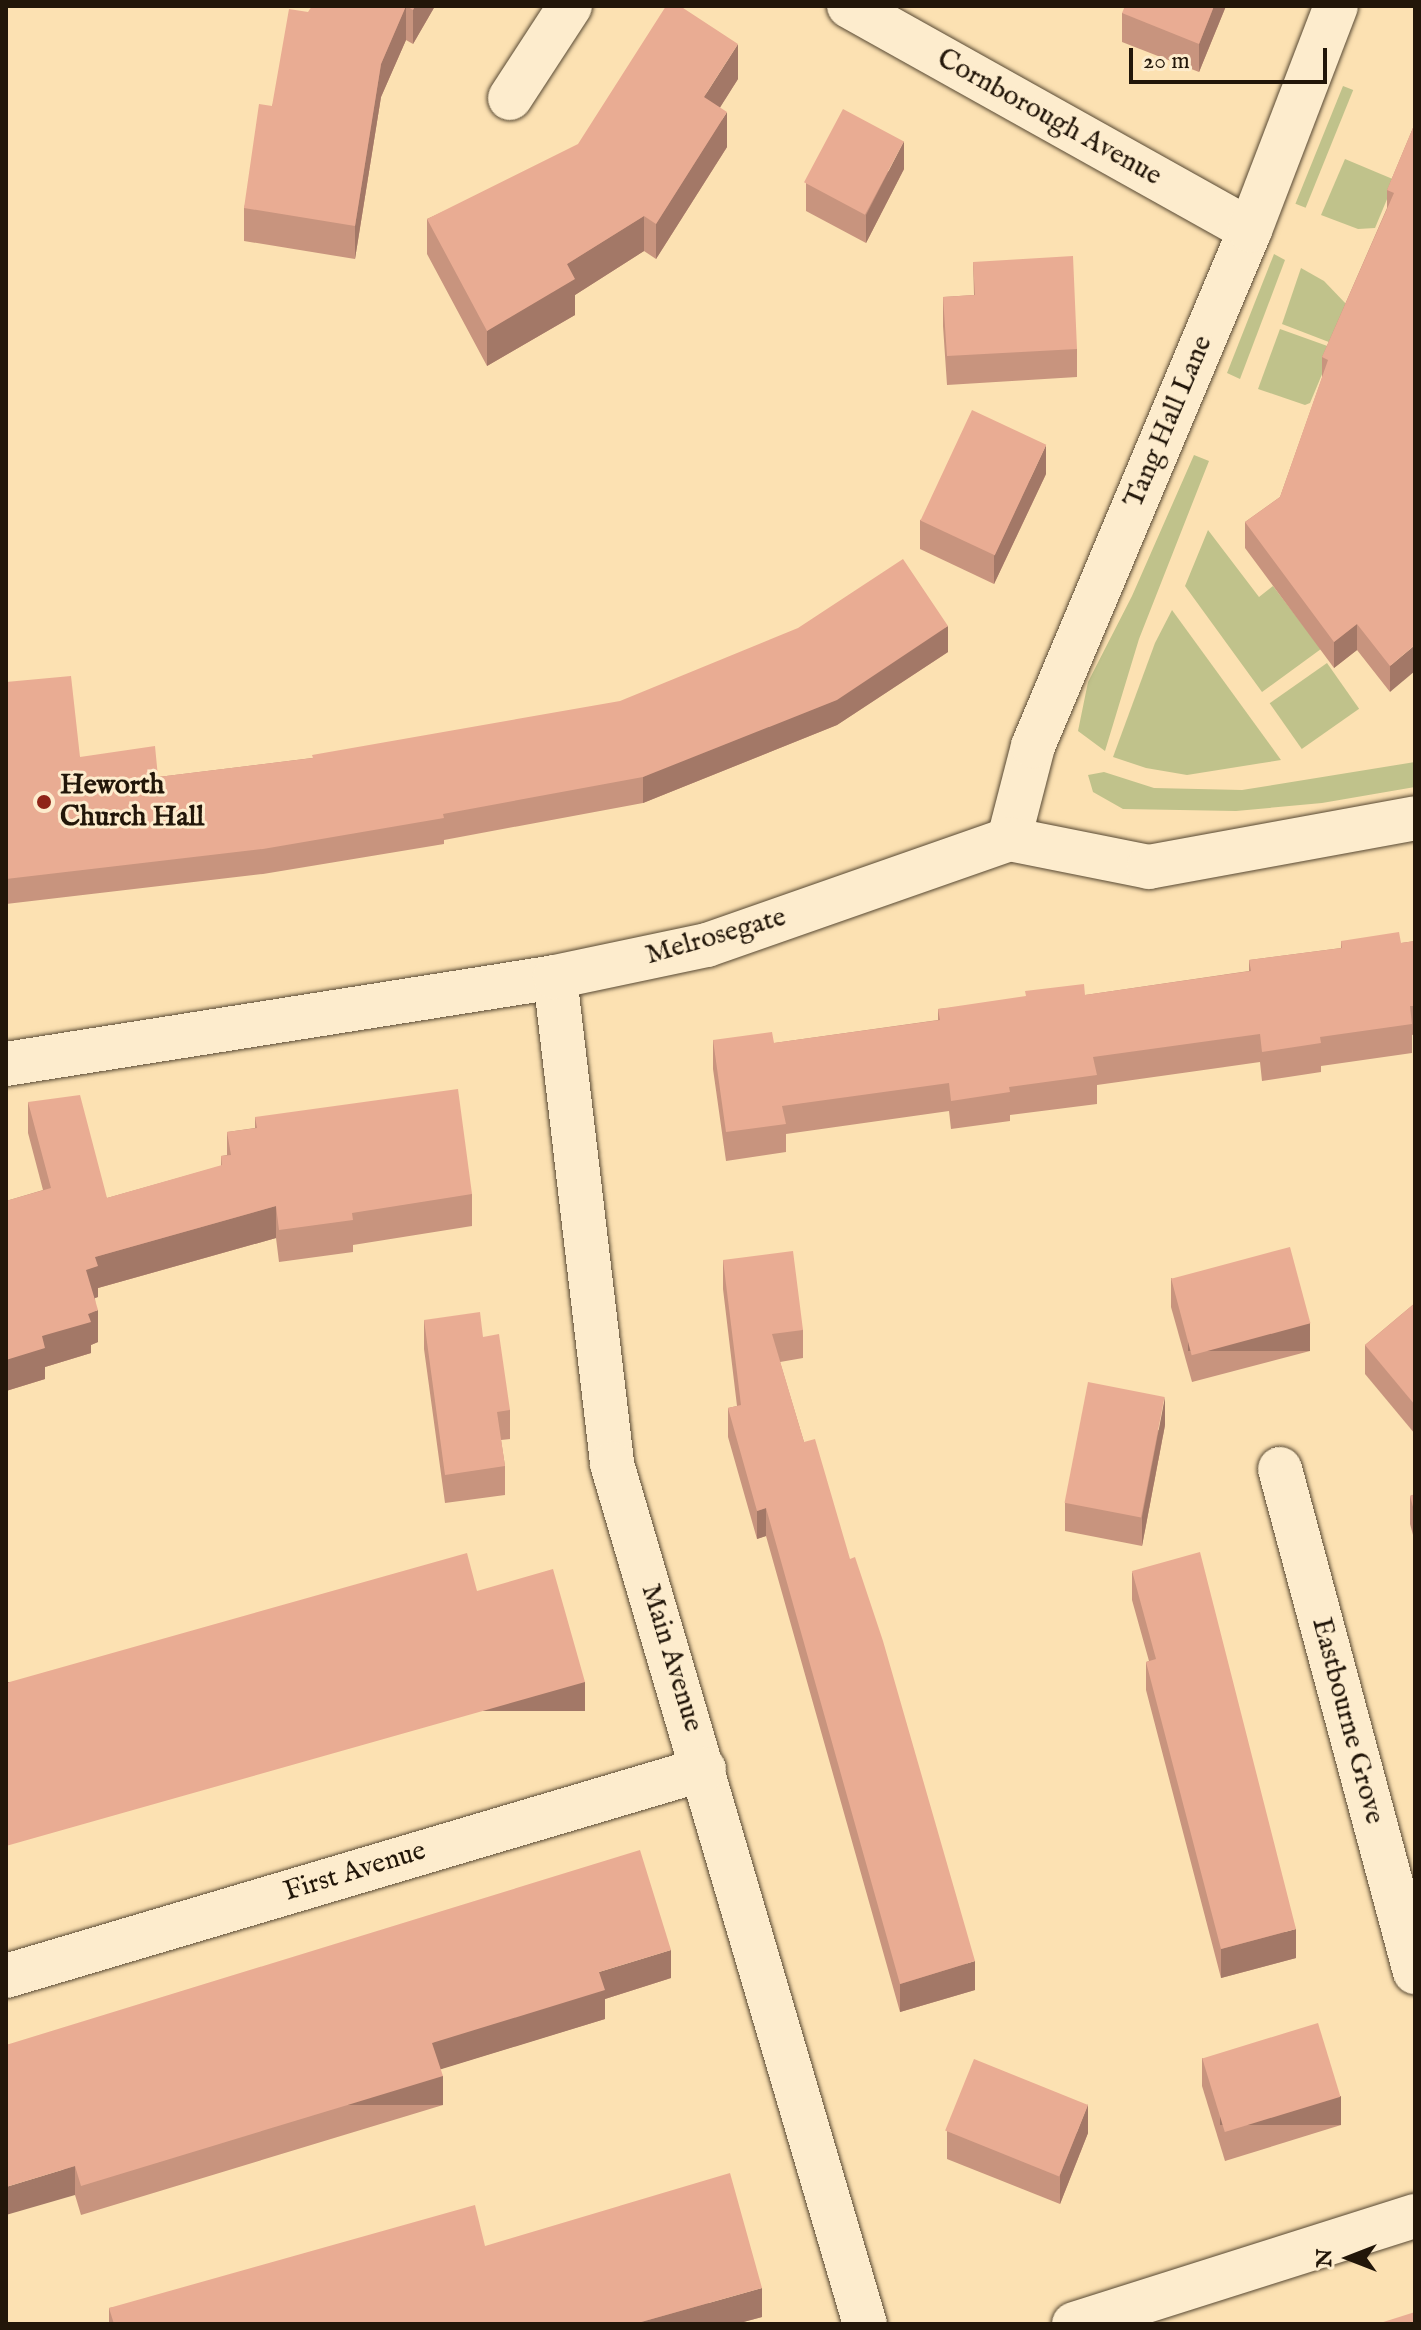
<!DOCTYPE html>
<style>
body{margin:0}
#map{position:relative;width:1421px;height:2330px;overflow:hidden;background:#fce1b2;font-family:"IM FELL English",serif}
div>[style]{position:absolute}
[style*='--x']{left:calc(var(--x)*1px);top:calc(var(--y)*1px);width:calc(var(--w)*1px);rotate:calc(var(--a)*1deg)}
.green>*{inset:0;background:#c0c28b;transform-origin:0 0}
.roads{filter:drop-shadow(0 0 2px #584933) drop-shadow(0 0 2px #584933)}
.minor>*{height:44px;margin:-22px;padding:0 22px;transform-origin:22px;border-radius:22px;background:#fdeccd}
.wall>*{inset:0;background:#c8947e}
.shaded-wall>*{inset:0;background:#a37867;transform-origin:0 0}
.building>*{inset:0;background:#e9ac93;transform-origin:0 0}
.dots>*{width:22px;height:22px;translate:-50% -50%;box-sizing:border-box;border:4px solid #fdeccd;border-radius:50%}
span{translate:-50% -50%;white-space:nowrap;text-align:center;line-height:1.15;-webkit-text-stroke:6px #fdeccd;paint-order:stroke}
.street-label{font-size:28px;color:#221609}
.poi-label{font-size:28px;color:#221609;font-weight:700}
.left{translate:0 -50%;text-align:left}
.frame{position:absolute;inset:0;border:8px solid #221609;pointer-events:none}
.north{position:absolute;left:1309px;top:2218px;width:80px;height:80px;-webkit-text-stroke:6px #fdeccd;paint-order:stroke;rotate:270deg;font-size:22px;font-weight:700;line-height:32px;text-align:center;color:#221609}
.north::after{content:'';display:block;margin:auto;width:28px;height:36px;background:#221609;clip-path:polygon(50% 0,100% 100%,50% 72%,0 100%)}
.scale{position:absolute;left:1129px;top:48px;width:198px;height:36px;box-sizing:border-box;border:4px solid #221609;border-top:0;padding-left:10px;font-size:24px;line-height:28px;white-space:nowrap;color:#221609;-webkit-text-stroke:6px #fdeccd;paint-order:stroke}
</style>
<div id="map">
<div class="green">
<div style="left:1343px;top:86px;width:11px;height:127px;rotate:22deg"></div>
<div style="clip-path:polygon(1345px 159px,1395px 180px,1375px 228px,1358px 229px,1321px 215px)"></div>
<div style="clip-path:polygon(1274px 254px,1285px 260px,1240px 379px,1227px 373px)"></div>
<div style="clip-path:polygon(1301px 268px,1324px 281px,1348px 306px,1334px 344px,1282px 324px)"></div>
<div style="clip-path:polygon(1280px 329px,1333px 348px,1310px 403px,1305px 405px,1258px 389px)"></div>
<div style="clip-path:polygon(1194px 455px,1209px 461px,1139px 639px,1105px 751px,1078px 731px,1088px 682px,1132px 596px)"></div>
<div style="clip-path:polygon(1208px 530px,1259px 597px,1273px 586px,1321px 649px,1262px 692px,1185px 586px)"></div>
<div style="clip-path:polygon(1172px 610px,1281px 760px,1187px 775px,1146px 768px,1113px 757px,1155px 643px)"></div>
<div style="left:1327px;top:663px;width:56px;height:70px;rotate:55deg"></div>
<div style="clip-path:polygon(1415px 762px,1415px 787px,1322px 803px,1236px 811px,1123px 809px,1093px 792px,1088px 775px,1104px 772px,1154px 788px,1242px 790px)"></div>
</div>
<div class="roads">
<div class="minor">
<div style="--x:849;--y:6;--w:459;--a:29.2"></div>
<div style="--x:510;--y:98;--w:110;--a:-56.9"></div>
<div style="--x:1009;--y:839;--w:96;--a:-75.5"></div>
<div style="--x:1033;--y:746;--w:560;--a:-67.19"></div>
<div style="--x:1250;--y:230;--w:240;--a:-69"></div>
<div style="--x:555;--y:977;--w:490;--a:83.3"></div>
<div style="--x:612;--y:1464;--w:896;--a:73.61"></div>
<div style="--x:6;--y:1064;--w:556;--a:-9"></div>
<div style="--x:555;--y:977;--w:155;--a:-11.9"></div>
<div style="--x:707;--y:945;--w:320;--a:-19.3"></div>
<div style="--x:1009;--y:839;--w:143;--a:11.3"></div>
<div style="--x:1149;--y:867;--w:270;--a:-10.4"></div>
<div style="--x:1280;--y:1469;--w:521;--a:74.98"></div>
<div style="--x:6;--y:1976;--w:728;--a:-16.52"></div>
<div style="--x:1074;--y:2324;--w:358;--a:-17.6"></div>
</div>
</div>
<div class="wall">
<div style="clip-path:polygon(312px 6px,435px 6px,413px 44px,406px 40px,381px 97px,355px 259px,244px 241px,244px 208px,272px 106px)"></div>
<div style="clip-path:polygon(1226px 6px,1199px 72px,1122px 42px,1122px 13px)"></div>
<div style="clip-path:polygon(738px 79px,720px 107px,727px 147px,656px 259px,644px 251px,575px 295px,575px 315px,487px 366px,427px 254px,427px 219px)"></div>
<div style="clip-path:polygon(1415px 123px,1390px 692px,1357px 650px,1334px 668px,1245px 548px,1245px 522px,1280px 497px,1322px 378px,1322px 357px,1387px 208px,1387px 190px)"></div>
<div style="clip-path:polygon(904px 169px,866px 243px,806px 211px,806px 183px)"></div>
<div style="clip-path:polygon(973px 262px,1077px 349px,1077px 377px,947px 385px,943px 326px,943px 297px,974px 295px)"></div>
<div style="clip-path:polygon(1046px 474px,994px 584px,920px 549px,920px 520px)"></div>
<div style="clip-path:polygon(948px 652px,837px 725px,643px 803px,444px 840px,444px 844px,263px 874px,6px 904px,6px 682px,80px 757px,158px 777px,312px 758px)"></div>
<div style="clip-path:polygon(1341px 941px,1401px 943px,1415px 941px,1415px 1034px,1412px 1035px,1412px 1053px,1321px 1066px,1321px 1072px,1262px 1081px,1260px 1062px,1097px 1085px,1097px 1104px,1010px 1115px,1010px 1121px,951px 1129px,949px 1111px,786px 1134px,786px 1152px,726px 1161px,713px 1069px,713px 1040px,774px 1043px,938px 1020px,938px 1009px,1085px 995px,1249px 971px,1249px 960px,1341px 948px)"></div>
<div style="clip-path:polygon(28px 1102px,107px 1198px,221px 1166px,221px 1156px,227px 1155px,227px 1132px,255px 1128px,255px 1117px,472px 1194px,472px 1226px,353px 1245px,353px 1252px,279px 1262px,276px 1238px,98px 1288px,98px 1297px,95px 1298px,98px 1342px,91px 1345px,91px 1353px,45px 1367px,45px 1379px,6px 1391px,6px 1201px,43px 1190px,28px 1133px)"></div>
<div style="clip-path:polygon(723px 1260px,803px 1330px,803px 1358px,780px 1362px,804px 1442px,975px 1990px,900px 2012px,766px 1536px,757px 1539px,728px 1437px,728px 1408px,737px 1406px,723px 1289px)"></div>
<div style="clip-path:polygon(1171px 1278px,1310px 1351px,1192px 1382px,1171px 1307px)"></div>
<div style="clip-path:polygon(1415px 1303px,1415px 1434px,1365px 1374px,1365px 1345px)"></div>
<div style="clip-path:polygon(424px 1320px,510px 1410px,510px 1439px,501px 1440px,505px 1466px,505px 1495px,445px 1503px,424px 1349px)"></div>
<div style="clip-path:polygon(1165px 1425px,1142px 1546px,1065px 1531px,1065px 1503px)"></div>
<div style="clip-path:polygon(1415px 1494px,1415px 1542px,1410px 1524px,1410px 1496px)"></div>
<div style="clip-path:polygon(1132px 1571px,1296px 1958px,1221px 1978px,1146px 1690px,1146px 1662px,1149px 1661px,1132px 1600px)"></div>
<div style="clip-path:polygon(671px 1978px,605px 1999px,605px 2019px,440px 2069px,443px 2105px,81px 2215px,75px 2195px,6px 2045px)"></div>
<div style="clip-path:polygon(1202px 2058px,1341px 2125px,1225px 2161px,1202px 2086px)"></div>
<div style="clip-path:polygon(947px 2131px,1088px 2133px,1060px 2204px,947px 2159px)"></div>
<div style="clip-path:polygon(485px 2246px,762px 2317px,736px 2324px,109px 2324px,109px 2308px)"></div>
</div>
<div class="shaded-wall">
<div style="clip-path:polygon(406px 6px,406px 40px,381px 97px,355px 259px,355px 226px,381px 64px)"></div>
<div style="clip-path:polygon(415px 6px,435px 6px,413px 44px,413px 10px)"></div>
<div style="clip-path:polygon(1214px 6px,1226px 6px,1199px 72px,1199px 44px)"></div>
<div style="clip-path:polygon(738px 44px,738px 79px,704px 133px,704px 97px)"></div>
<div style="clip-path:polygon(727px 112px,727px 147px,656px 259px,656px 224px)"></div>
<div style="clip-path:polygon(904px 141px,904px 169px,866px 243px,866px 215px)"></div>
<div style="clip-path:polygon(644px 216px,644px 251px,575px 295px,575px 315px,487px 366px,487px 331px,567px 264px)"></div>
<div style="clip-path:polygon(1046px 445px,1046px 474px,994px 584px,994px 556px)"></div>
<div style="clip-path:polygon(1357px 624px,1357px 650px,1334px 668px,1334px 642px)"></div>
<div style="clip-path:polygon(948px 626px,948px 652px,837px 725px,643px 803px,643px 777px)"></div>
<div style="clip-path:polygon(1415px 645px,1415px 671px,1390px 692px,1390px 666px)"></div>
<div style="clip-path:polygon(276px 1206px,276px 1238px,98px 1288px,98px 1297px,86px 1301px,86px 1270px,95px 1257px)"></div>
<div style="clip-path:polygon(98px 1310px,98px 1342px,91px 1345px,91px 1353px,45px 1367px,45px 1379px,6px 1391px,6px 1360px,42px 1336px,88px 1314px)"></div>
<div style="left:1310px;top:1323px;width:28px;height:122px;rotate:90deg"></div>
<div style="clip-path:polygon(1165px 1397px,1165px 1425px,1142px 1546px,1142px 1517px)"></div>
<div style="clip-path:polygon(766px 1508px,766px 1536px,757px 1539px,757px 1511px)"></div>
<div style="left:585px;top:1682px;width:29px;height:602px;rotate:90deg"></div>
<div style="clip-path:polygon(1296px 1929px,1296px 1958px,1221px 1978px,1221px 1949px)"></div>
<div style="clip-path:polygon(671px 1950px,671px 1978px,605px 1999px,605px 2019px,432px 2072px,432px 2043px,599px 1972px)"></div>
<div style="clip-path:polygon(975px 1961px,975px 1990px,900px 2012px,900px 1984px)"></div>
<div style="left:443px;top:2076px;width:29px;height:378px;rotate:90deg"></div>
<div style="left:1341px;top:2096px;width:29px;height:121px;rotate:90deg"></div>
<div style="clip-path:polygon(1088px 2104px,1088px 2133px,1060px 2204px,1060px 2175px)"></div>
<div style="clip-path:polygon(75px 2166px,75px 2195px,6px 2215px,6px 2187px)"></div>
<div style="clip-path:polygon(762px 2288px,762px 2317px,736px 2324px,634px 2324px)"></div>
</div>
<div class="building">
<div style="clip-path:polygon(312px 6px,415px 6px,413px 10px,406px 6px,381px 64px,355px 226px,244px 208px,259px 104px,272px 106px,289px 9px,308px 12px)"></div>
<div style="clip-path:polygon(666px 6px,680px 6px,738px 44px,704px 97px,727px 112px,656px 224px,644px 216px,567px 264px,575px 279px,487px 331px,427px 219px,578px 144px)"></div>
<div style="clip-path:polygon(1125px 6px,1214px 6px,1199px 44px,1122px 13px)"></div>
<div style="left:843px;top:109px;width:69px;height:83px;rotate:28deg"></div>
<div style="clip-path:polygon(1415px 123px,1415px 645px,1390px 666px,1357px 624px,1334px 642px,1245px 522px,1280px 497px,1328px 360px,1322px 357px,1394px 193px,1387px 190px)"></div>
<div style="clip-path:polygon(1073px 256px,1077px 349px,947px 356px,943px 297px,975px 295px,973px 262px)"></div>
<div style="left:972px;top:410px;width:82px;height:122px;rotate:25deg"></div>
<div style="clip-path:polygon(903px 559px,948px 626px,837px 700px,643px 777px,443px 814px,444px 818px,263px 849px,6px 879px,6px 682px,71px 676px,80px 757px,155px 746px,158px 777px,313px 758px,312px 755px,620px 701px,798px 628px)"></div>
<div style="clip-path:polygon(1399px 932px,1401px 943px,1415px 941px,1415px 1006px,1410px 1006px,1412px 1024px,1320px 1037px,1321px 1043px,1262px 1052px,1260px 1034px,1093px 1057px,1097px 1075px,1009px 1087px,1010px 1092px,951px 1101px,949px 1083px,782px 1106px,786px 1124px,726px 1132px,713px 1040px,772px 1032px,774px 1043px,940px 1020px,938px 1009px,1026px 996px,1025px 991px,1084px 984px,1085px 995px,1251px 971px,1249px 960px,1342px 948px,1341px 941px)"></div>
<div style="clip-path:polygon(458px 1089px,472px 1194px,352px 1213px,353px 1220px,279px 1230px,276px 1206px,95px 1257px,98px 1266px,86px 1270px,98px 1310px,88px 1314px,91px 1322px,42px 1336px,45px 1348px,6px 1360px,6px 1201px,51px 1188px,28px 1102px,80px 1095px,107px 1198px,222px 1165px,221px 1156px,231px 1155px,227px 1132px,257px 1128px,255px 1117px)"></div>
<div style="left:1290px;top:1247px;width:79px;height:123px;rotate:75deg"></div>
<div style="clip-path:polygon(793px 1251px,803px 1330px,772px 1334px,804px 1442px,815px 1439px,850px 1559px,855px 1557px,883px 1641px,975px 1961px,900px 1984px,766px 1508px,757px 1511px,728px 1408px,741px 1405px,723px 1260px)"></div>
<div style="clip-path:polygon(1415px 1303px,1415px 1405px,1365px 1345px)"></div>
<div style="clip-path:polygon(480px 1312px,483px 1337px,499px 1334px,510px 1410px,497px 1412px,505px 1466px,445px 1475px,424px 1320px)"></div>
<div style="left:1088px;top:1382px;width:78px;height:123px;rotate:11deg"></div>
<div style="clip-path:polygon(1415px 1494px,1415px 1514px,1410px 1496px)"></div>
<div style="clip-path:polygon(1200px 1552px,1296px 1929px,1221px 1949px,1146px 1662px,1156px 1659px,1132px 1571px)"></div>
<div style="clip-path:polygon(467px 1553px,477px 1591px,553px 1569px,585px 1682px,6px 1846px,6px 1683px)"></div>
<div style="clip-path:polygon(640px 1850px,671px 1950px,599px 1972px,605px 1990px,432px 2043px,443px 2076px,81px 2186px,75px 2166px,6px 2187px,6px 2045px)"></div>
<div style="left:1318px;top:2023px;width:77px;height:121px;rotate:73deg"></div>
<div style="left:974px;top:2059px;width:123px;height:77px;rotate:22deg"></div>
<div style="clip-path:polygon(730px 2173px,762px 2288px,634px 2324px,114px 2324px,109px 2308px,475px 2205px,485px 2246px)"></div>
<div style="clip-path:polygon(1415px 2312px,1415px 2324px,1377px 2324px)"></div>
</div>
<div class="dots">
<div style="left:44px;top:802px;background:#8f2418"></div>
</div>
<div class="street-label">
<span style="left:1049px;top:118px;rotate:29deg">Cornborough Avenue</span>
<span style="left:1169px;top:422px;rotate:-67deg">Tang Hall Lane</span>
<span style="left:716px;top:937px;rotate:-16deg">Melrosegate</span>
<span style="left:671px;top:1658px;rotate:73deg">Main Avenue</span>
<span style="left:1347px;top:1721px;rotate:75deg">Eastbourne Grove</span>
<span style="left:355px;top:1872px;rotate:-17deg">First Avenue</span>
</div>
<div class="poi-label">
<span class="left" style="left:60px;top:802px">Heworth<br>Church Hall</span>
</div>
<div class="frame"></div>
<div class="north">N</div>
<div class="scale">20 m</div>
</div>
